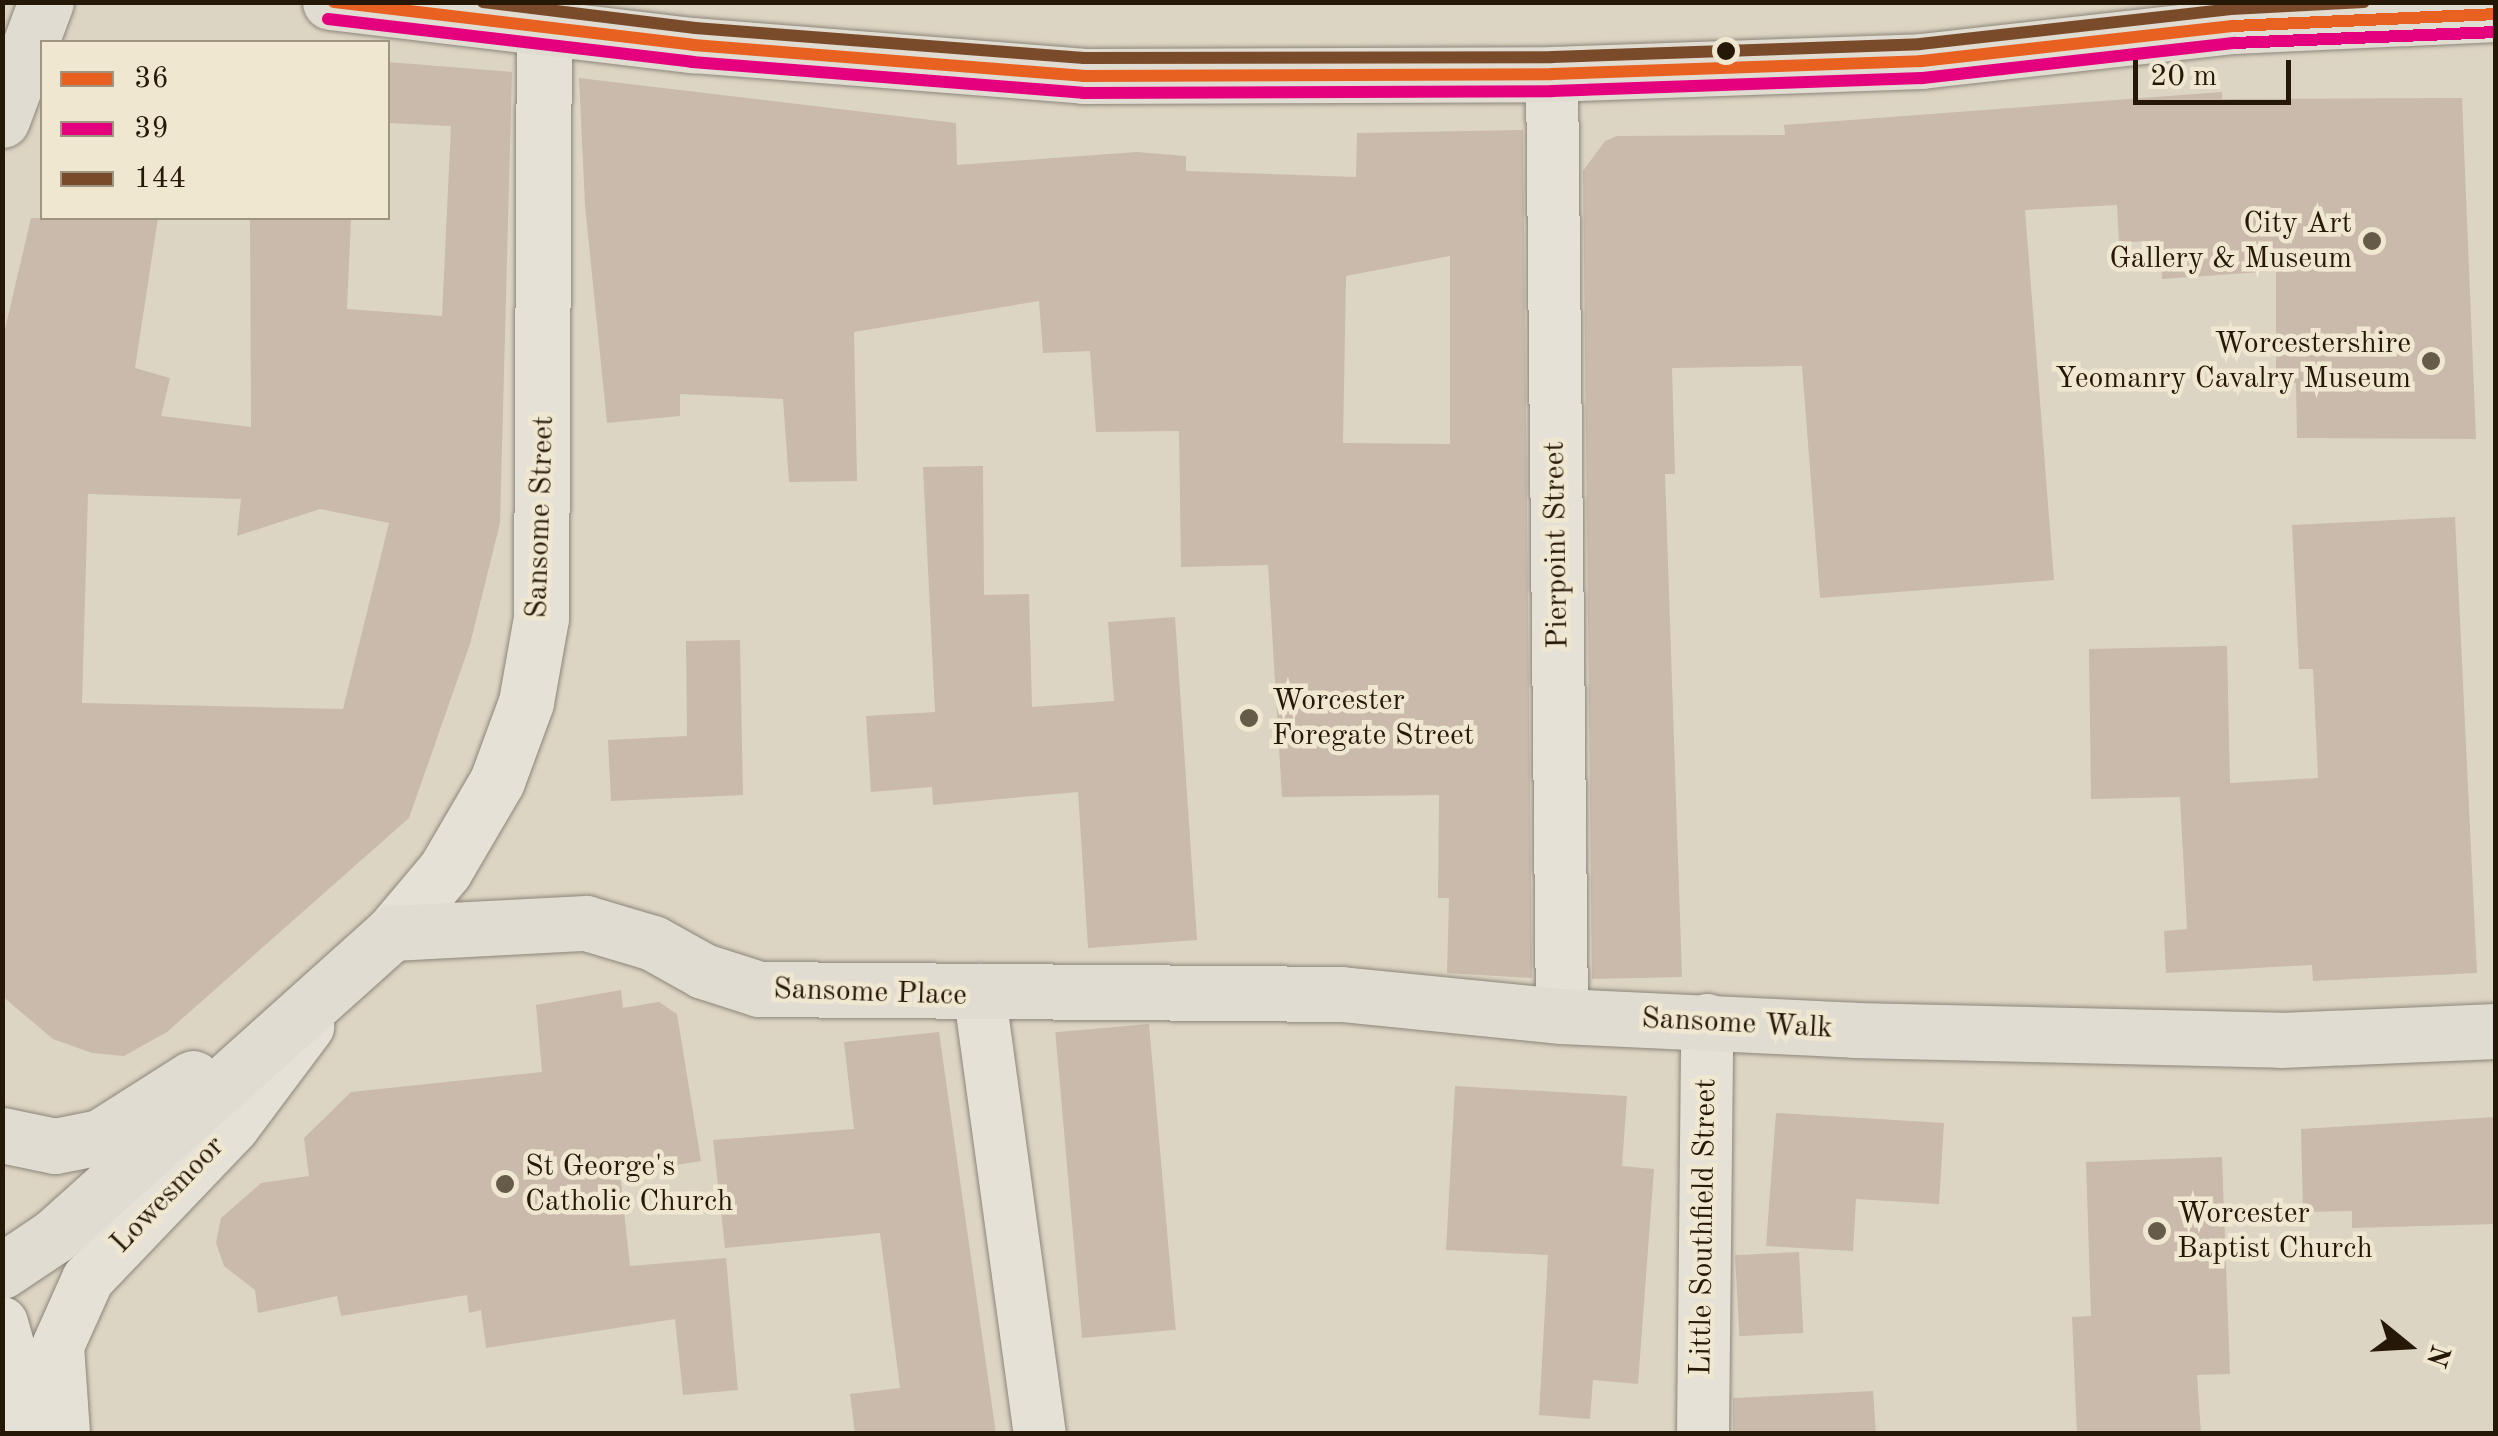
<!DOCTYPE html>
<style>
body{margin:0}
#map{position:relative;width:2498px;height:1436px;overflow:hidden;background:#ddd5c3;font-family:"Old Standard TT",serif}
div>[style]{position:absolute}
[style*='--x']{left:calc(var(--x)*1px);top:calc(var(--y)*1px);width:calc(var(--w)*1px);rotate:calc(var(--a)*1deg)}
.building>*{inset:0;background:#c9baac;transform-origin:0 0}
.roads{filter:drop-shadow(0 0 2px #8c867a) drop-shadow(0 0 2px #8c867a)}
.street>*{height:52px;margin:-26px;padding:0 26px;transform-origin:26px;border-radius:26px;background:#e5e1d7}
.secondary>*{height:55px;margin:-27.5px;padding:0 27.5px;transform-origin:27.5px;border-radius:27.5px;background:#e5e1d7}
.primary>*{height:55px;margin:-27.5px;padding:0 27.5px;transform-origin:27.5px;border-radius:27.5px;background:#e0dcd1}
.bus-1>*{height:12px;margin:-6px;padding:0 6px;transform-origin:6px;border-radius:6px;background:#e86121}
.bus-2>*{height:12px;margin:-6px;padding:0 6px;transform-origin:6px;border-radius:6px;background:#e5007d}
.bus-3>*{height:12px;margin:-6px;padding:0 6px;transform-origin:6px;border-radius:6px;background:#7a4b2a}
.dots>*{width:28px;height:28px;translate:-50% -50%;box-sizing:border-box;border:5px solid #f0e7d1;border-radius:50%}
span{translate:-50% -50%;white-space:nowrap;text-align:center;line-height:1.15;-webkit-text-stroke:9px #f0e7d1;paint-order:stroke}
.poi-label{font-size:30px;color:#261806}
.right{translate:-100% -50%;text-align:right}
.left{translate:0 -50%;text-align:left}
.street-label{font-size:30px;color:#261806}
.frame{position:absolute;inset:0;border:5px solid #261806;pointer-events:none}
.legend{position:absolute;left:40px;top:40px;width:350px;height:180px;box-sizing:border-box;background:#f0e7d1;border:2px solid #9f9480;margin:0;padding:12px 18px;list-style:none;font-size:30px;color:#261806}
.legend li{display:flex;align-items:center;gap:20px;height:50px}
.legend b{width:50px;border:2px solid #9f9480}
.north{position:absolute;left:2358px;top:1296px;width:100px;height:100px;-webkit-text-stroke:8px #f0e7d1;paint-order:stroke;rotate:108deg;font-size:28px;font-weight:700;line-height:40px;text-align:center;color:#261806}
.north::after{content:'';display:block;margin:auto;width:35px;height:45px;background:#261806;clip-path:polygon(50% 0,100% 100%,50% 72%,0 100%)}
.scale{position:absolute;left:2133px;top:60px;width:158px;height:45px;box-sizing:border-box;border:5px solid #261806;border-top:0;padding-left:12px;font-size:30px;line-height:35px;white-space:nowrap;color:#261806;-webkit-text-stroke:8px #f0e7d1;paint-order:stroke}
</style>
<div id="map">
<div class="building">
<div style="clip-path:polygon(evenodd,388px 62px,512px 72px,500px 523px,470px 644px,409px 818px,167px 1032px,124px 1056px,92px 1053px,53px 1039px,2px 996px,2px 342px,31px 218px,158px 218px,135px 368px,170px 378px,161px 416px,251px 427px,250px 218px,351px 218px,347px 309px,442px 316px,451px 126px,388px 123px,388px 62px,88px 494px,241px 499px,237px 536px,320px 509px,389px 523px,343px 709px,82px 703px,88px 494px)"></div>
<div style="clip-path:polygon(evenodd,579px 78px,956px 123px,957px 165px,1137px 152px,1186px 156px,1186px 171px,1356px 177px,1357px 133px,1523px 130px,1532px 978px,1447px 973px,1449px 898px,1438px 898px,1439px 795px,1282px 797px,1268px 565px,1181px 567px,1179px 431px,1096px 432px,1090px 351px,1043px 353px,1039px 301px,854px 332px,857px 481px,789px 482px,783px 399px,680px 394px,680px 416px,607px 423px,585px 205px,579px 78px,1450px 256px,1450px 444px,1343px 443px,1346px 276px,1450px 256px)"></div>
<div style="clip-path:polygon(2222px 92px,2222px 99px,2462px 98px,2476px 439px,2297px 438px,2296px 383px,2276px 383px,2276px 271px,2162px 279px,2160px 240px,2119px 243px,2117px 205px,2025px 210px,2054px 580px,1820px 598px,1802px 366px,1672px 368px,1675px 474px,1665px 474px,1682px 977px,1592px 979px,1583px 171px,1605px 141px,1617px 136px,1785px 135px,1784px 125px)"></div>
<div style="clip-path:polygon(983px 466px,984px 595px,1029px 594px,1032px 707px,1114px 701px,1108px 622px,1175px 617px,1197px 940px,1088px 948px,1078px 792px,933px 805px,932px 787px,871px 792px,866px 716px,935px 712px,923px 467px)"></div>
<div style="clip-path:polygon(2455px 517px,2477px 973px,2313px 981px,2312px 965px,2166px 973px,2164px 931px,2187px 929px,2180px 797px,2091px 799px,2089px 649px,2227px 646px,2230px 783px,2318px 778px,2313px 669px,2299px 669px,2292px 525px)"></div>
<div style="clip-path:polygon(740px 640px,743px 795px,611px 801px,608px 740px,687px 736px,686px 641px)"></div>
<div style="clip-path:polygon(621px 990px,623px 1008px,659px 1002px,677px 1014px,701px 1161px,620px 1174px,630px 1266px,726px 1258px,738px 1390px,683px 1395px,675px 1319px,486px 1348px,481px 1310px,469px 1313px,467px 1295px,341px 1316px,337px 1296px,258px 1313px,255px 1290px,224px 1266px,216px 1243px,221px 1218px,261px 1183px,309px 1176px,304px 1138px,351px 1092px,542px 1072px,536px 1005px)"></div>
<div style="left:1149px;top:1024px;width:307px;height:94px;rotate:85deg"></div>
<div style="clip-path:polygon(939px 1032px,996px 1434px,855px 1434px,850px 1394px,900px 1388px,880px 1233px,725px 1248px,713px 1140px,854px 1129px,844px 1042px)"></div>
<div style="clip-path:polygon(1455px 1086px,1627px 1096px,1622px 1166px,1654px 1169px,1638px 1384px,1593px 1380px,1590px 1419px,1539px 1415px,1548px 1255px,1446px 1250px)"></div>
<div style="clip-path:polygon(1776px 1113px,1944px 1123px,1939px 1204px,1856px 1199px,1853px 1251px,1766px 1246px)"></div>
<div style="clip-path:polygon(2496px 1117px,2496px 1224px,2352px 1228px,2352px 1211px,2303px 1212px,2301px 1129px)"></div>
<div style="clip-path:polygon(2222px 1157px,2230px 1374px,2197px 1375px,2201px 1434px,2077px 1434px,2072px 1317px,2091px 1316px,2086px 1162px)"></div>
<div style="left:1799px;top:1252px;width:81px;height:64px;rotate:87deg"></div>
<div style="clip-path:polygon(1873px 1391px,1876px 1434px,1733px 1434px,1733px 1398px)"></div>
</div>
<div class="roads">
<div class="street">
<div style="--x:1552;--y:74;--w:942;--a:89.39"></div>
<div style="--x:979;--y:990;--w:448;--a:82.2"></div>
<div style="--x:2;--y:1323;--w:115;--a:74.4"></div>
<div style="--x:64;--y:1434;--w:88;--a:-93.9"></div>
<div style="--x:58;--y:1346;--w:73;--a:-65.9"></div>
<div style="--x:88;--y:1279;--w:211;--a:-46.3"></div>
<div style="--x:234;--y:1126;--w:124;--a:-53.2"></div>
<div style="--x:1703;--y:1434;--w:414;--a:-89.4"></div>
</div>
<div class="secondary">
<div style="--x:392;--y:933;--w:82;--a:-49.9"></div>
<div style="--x:445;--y:870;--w:103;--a:-59.7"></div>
<div style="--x:497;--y:781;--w:84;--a:-69.8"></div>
<div style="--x:526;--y:702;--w:85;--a:-79.9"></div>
<div style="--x:541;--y:618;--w:616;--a:-89.72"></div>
</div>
<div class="primary">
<div style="--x:330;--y:2;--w:366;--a:6.8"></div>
<div style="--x:693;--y:45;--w:391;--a:4.5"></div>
<div style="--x:1083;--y:76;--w:469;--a:-0.2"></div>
<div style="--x:1552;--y:74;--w:369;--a:-2"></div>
<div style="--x:1921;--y:61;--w:314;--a:-6.4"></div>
<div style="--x:2233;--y:26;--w:263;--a:-2.6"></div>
<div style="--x:2;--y:120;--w:126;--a:-69.6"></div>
<div style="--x:2;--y:1135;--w:54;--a:11.7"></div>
<div style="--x:55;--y:1146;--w:46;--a:-11.3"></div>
<div style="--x:100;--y:1137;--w:110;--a:-32.4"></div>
<div style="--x:2;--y:1271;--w:63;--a:-33.9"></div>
<div style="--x:54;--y:1236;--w:454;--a:-41.9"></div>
<div style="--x:392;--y:933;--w:194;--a:-3"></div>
<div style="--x:586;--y:923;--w:70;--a:16.6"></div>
<div style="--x:653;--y:943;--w:57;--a:29.2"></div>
<div style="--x:703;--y:971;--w:59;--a:17.8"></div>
<div style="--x:759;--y:989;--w:582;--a:0.49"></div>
<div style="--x:1341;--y:994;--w:222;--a:5.7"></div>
<div style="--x:1562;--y:1016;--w:293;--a:2.7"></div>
<div style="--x:1855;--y:1030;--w:426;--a:1.3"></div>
<div style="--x:2281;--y:1040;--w:215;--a:-2.4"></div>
</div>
</div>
<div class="bus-1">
<div style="--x:334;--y:2;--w:362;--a:6.8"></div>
<div style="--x:693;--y:45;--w:391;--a:4.5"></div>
<div style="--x:1083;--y:76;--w:469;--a:-0.2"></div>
<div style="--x:1552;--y:74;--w:369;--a:-2"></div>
<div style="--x:1921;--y:61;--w:314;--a:-6.4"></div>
<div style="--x:2233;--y:26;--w:263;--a:-2.6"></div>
</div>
<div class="bus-2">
<div style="--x:328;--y:19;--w:367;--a:6.7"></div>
<div style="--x:692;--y:62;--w:392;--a:4.5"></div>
<div style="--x:1083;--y:93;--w:469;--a:-0.2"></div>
<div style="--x:1552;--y:91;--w:370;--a:-2"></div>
<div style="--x:1922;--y:78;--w:314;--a:-6.4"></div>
<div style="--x:2234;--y:43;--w:262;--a:-2.4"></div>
</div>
<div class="bus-3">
<div style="--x:483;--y:2;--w:214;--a:7"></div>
<div style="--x:695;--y:28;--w:390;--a:4.4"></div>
<div style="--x:1084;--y:58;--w:468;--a:-0.1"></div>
<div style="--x:1552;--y:57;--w:368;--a:-2"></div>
<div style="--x:1920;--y:44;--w:313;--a:-6.4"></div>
<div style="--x:2231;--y:9;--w:133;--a:-3"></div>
</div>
<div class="dots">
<div style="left:1726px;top:51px;background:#261806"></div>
<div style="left:2372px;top:241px;background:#665a48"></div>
<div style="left:2431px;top:361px;background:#665a48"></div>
<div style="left:1249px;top:718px;background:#665a48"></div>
<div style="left:505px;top:1184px;background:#665a48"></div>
<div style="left:2157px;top:1231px;background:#665a48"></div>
</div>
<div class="poi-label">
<span class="right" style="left:2352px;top:241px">City Art<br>Gallery &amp; Museum</span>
<span class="right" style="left:2411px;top:361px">Worcestershire<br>Yeomanry Cavalry Museum</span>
<span class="left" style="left:1272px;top:718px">Worcester<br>Foregate Street</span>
<span class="left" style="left:525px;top:1184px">St George's<br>Catholic Church</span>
<span class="left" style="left:2177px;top:1231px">Worcester<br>Baptist Church</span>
</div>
<div class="street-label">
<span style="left:541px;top:517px;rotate:-88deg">Sansome Street</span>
<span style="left:1557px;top:545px;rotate:-91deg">Pierpoint Street</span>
<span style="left:870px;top:993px;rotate:2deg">Sansome Place</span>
<span style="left:1737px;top:1024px;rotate:3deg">Sansome Walk</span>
<span style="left:168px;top:1195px;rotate:-46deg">Lowesmoor</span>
<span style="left:1704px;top:1227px;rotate:-89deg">Little Southfield Street</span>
</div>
<div class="frame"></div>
<ul class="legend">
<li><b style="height:12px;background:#e86121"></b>36</li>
<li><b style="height:12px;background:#e5007d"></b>39</li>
<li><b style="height:12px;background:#7a4b2a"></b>144</li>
</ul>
<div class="north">N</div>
<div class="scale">20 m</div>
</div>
